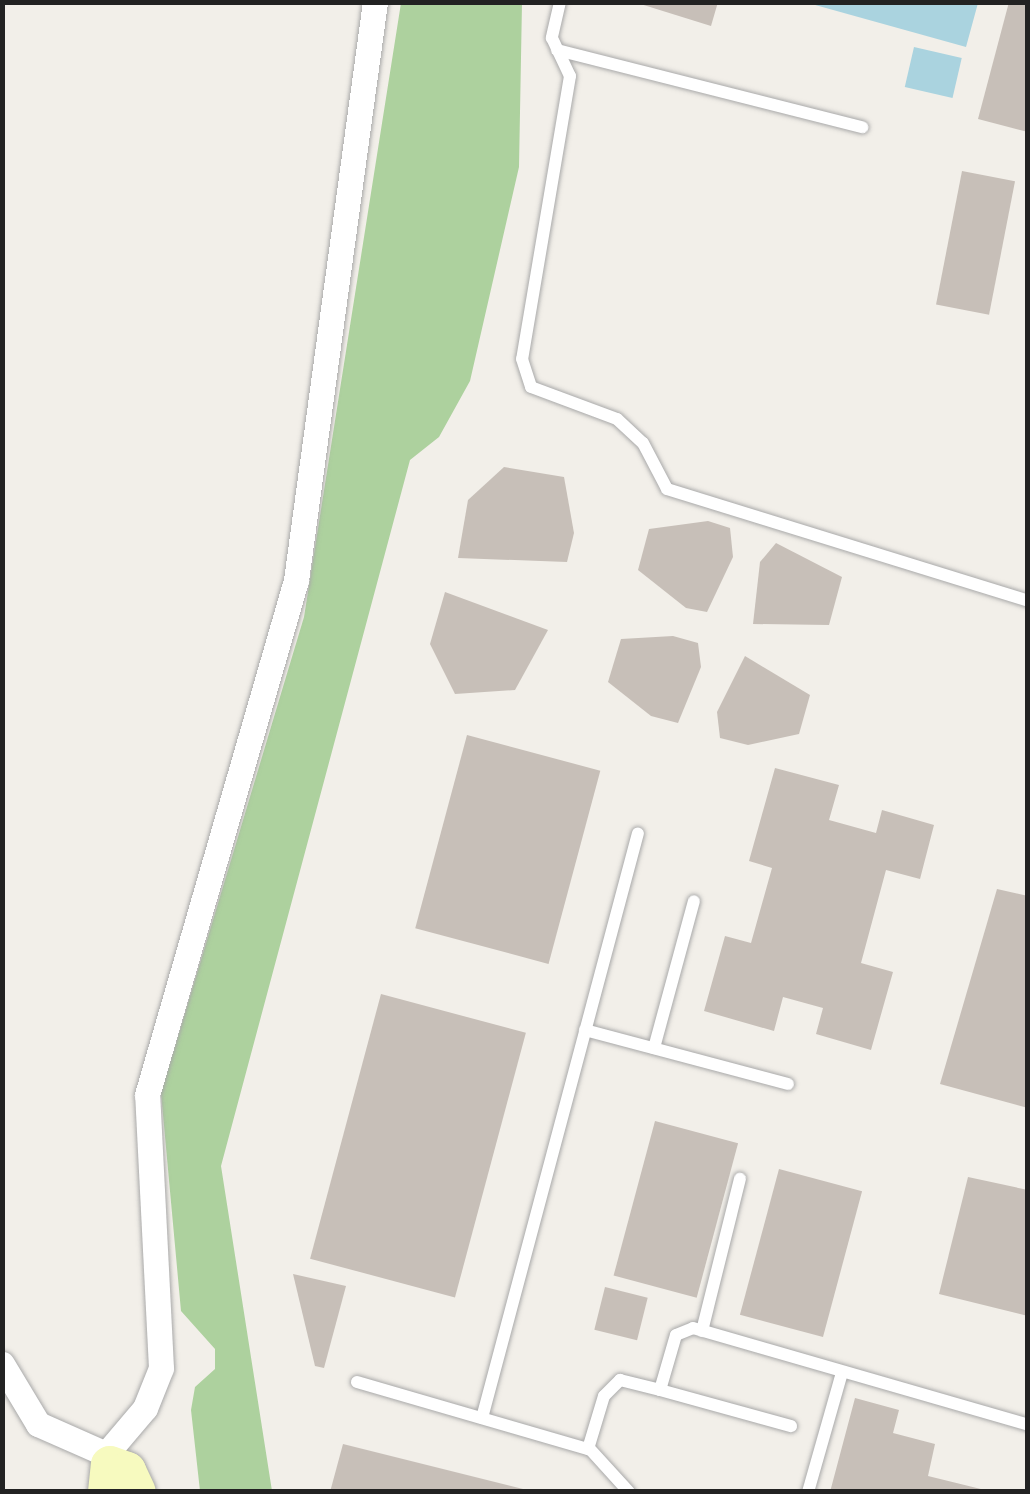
<!DOCTYPE html>
<style>
body{margin:0}
#map{position:relative;width:1030px;height:1494px;overflow:hidden;background:#f2efe9;font-family:Karla,sans-serif}
div>[style]{position:absolute}
[style*='--x']{left:calc(var(--x)*1px);top:calc(var(--y)*1px);width:calc(var(--w)*1px);rotate:calc(var(--a)*1deg)}
.forest>*{inset:0;background:#add19e}
.water>*{inset:0;background:#aad3df;transform-origin:0 0}
.building>*{inset:0;background:#c7bfb8;transform-origin:0 0}
.roads{filter:drop-shadow(0 0 2px #a9a9a9) drop-shadow(0 0 2px #a9a9a9)}
.lane>*{height:12px;margin:-6px;padding:0 6px;transform-origin:6px;border-radius:6px;background:#fff}
.street>*{height:25px;margin:-12.5px;padding:0 12.5px;transform-origin:12.5px;border-radius:12.5px;background:#fff}
.secondary>*{height:38px;margin:-19px;padding:0 19px;transform-origin:19px;border-radius:19px;background:#f7fabf}
span{translate:-50% -50%;white-space:nowrap;text-align:center;line-height:1.15;-webkit-text-stroke:8px #fff;paint-order:stroke}
.frame{position:absolute;inset:0;border:5px solid #222;pointer-events:none}
</style>
<div id="map">
<div class="forest">
<div style="clip-path:polygon(401px 3px,522px 3px,519px 167px,470px 381px,439px 437px,410px 460px,221px 1166px,272px 1491px,200px 1491px,191px 1410px,195px 1387px,215px 1369px,215px 1349px,181px 1311px,161px 1093px,304px 617px)"></div>
</div>
<div class="water">
<div style="clip-path:polygon(808px 3px,978px 2px,978px 3px,966px 47px)"></div>
<div style="left:914px;top:47px;width:49px;height:41px;rotate:13deg"></div>
</div>
<div class="building">
<div style="clip-path:polygon(634px 2px,718px 2px,711px 26px)"></div>
<div style="clip-path:polygon(1009px 2px,1028px 2px,1028px 132px,978px 119px)"></div>
<div style="left:962px;top:171px;width:54px;height:136px;rotate:11deg"></div>
<div style="clip-path:polygon(504px 467px,564px 477px,574px 533px,567px 562px,458px 558px,468px 500px)"></div>
<div style="clip-path:polygon(708px 521px,730px 528px,733px 557px,707px 612px,686px 608px,638px 570px,649px 529px)"></div>
<div style="clip-path:polygon(776px 543px,842px 577px,829px 625px,753px 624px,760px 562px)"></div>
<div style="clip-path:polygon(445px 592px,548px 630px,515px 690px,455px 694px,430px 644px)"></div>
<div style="clip-path:polygon(673px 636px,698px 643px,701px 667px,678px 723px,651px 716px,608px 682px,621px 639px)"></div>
<div style="clip-path:polygon(745px 656px,810px 695px,799px 734px,748px 745px,720px 738px,717px 712px)"></div>
<div style="left:467px;top:735px;width:138px;height:200px;rotate:15deg"></div>
<div style="clip-path:polygon(775px 768px,839px 785px,829px 820px,876px 833px,882px 810px,934px 825px,920px 879px,886px 870px,861px 963px,893px 972px,871px 1050px,816px 1034px,823px 1008px,783px 997px,774px 1031px,704px 1011px,725px 936px,751px 943px,772px 868px,749px 861px)"></div>
<div style="clip-path:polygon(997px 889px,1028px 896px,1028px 1108px,940px 1084px)"></div>
<div style="left:381px;top:994px;width:150px;height:274px;rotate:15deg"></div>
<div style="left:655px;top:1121px;width:86px;height:160px;rotate:15deg"></div>
<div style="left:779px;top:1169px;width:86px;height:151px;rotate:15deg"></div>
<div style="clip-path:polygon(968px 1177px,1028px 1190px,1028px 1316px,939px 1294px)"></div>
<div style="clip-path:polygon(293px 1274px,346px 1286px,324px 1368px,315px 1366px)"></div>
<div style="left:605px;top:1287px;width:44px;height:44px;rotate:14deg"></div>
<div style="clip-path:polygon(855px 1398px,899px 1410px,893px 1433px,935px 1444px,928px 1476px,993px 1492px,830px 1492px)"></div>
<div style="clip-path:polygon(343px 1444px,527px 1490px,526px 1492px,330px 1492px)"></div>
</div>
<div class="roads">
<div class="lane">
<div style="--x:560;--y:2;--w:37;--a:103"></div>
<div style="--x:552;--y:38;--w:42;--a:64.7"></div>
<div style="--x:570;--y:76;--w:287;--a:99.6"></div>
<div style="--x:522;--y:359;--w:29;--a:72"></div>
<div style="--x:531;--y:387;--w:92;--a:20.4"></div>
<div style="--x:617;--y:419;--w:35;--a:43"></div>
<div style="--x:643;--y:443;--w:52;--a:62.4"></div>
<div style="--x:667;--y:489;--w:378;--a:17.2"></div>
<div style="--x:557;--y:50;--w:315;--a:14.2"></div>
<div style="--x:585;--y:1030;--w:210;--a:14.9"></div>
<div style="--x:654;--y:1048;--w:152;--a:-74.8"></div>
<div style="--x:702;--y:1331;--w:157;--a:-76"></div>
<div style="--x:357;--y:1382;--w:241;--a:16.2"></div>
<div style="--x:588;--y:1449;--w:55;--a:-73.2"></div>
<div style="--x:604;--y:1396;--w:23;--a:-45"></div>
<div style="--x:620;--y:1380;--w:41;--a:14"></div>
<div style="--x:660;--y:1390;--w:57;--a:-73.8"></div>
<div style="--x:676;--y:1335;--w:18;--a:-22"></div>
<div style="--x:693;--y:1328;--w:349;--a:16.1"></div>
<div style="--x:660;--y:1390;--w:136;--a:15.4"></div>
<div style="--x:482;--y:1418;--w:605;--a:-75.07"></div>
<div style="--x:588;--y:1447;--w:61;--a:47.7"></div>
<div style="--x:808;--y:1492;--w:124;--a:-74.1"></div>
</div>
<div class="street">
<div style="--x:2;--y:1364;--w:70;--a:59"></div>
<div style="--x:38;--y:1424;--w:74;--a:23.8"></div>
<div style="--x:106;--y:1454;--w:12;--a:70"></div>
<div style="--x:106;--y:1454;--w:60;--a:-49.7"></div>
<div style="--x:145;--y:1408;--w:43;--a:-68.2"></div>
<div style="--x:161;--y:1368;--w:273;--a:-92.9"></div>
<div style="--x:147;--y:1095;--w:536;--a:-73.86"></div>
<div style="--x:296;--y:580;--w:583;--a:-82.22"></div>
</div>
<div class="secondary">
<div style="--x:107;--y:1492;--w:27;--a:-84"></div>
<div style="--x:110;--y:1465;--w:18;--a:19"></div>
<div style="--x:127;--y:1471;--w:23;--a:65"></div>
</div>
</div>
<div class="frame"></div>
</div>
